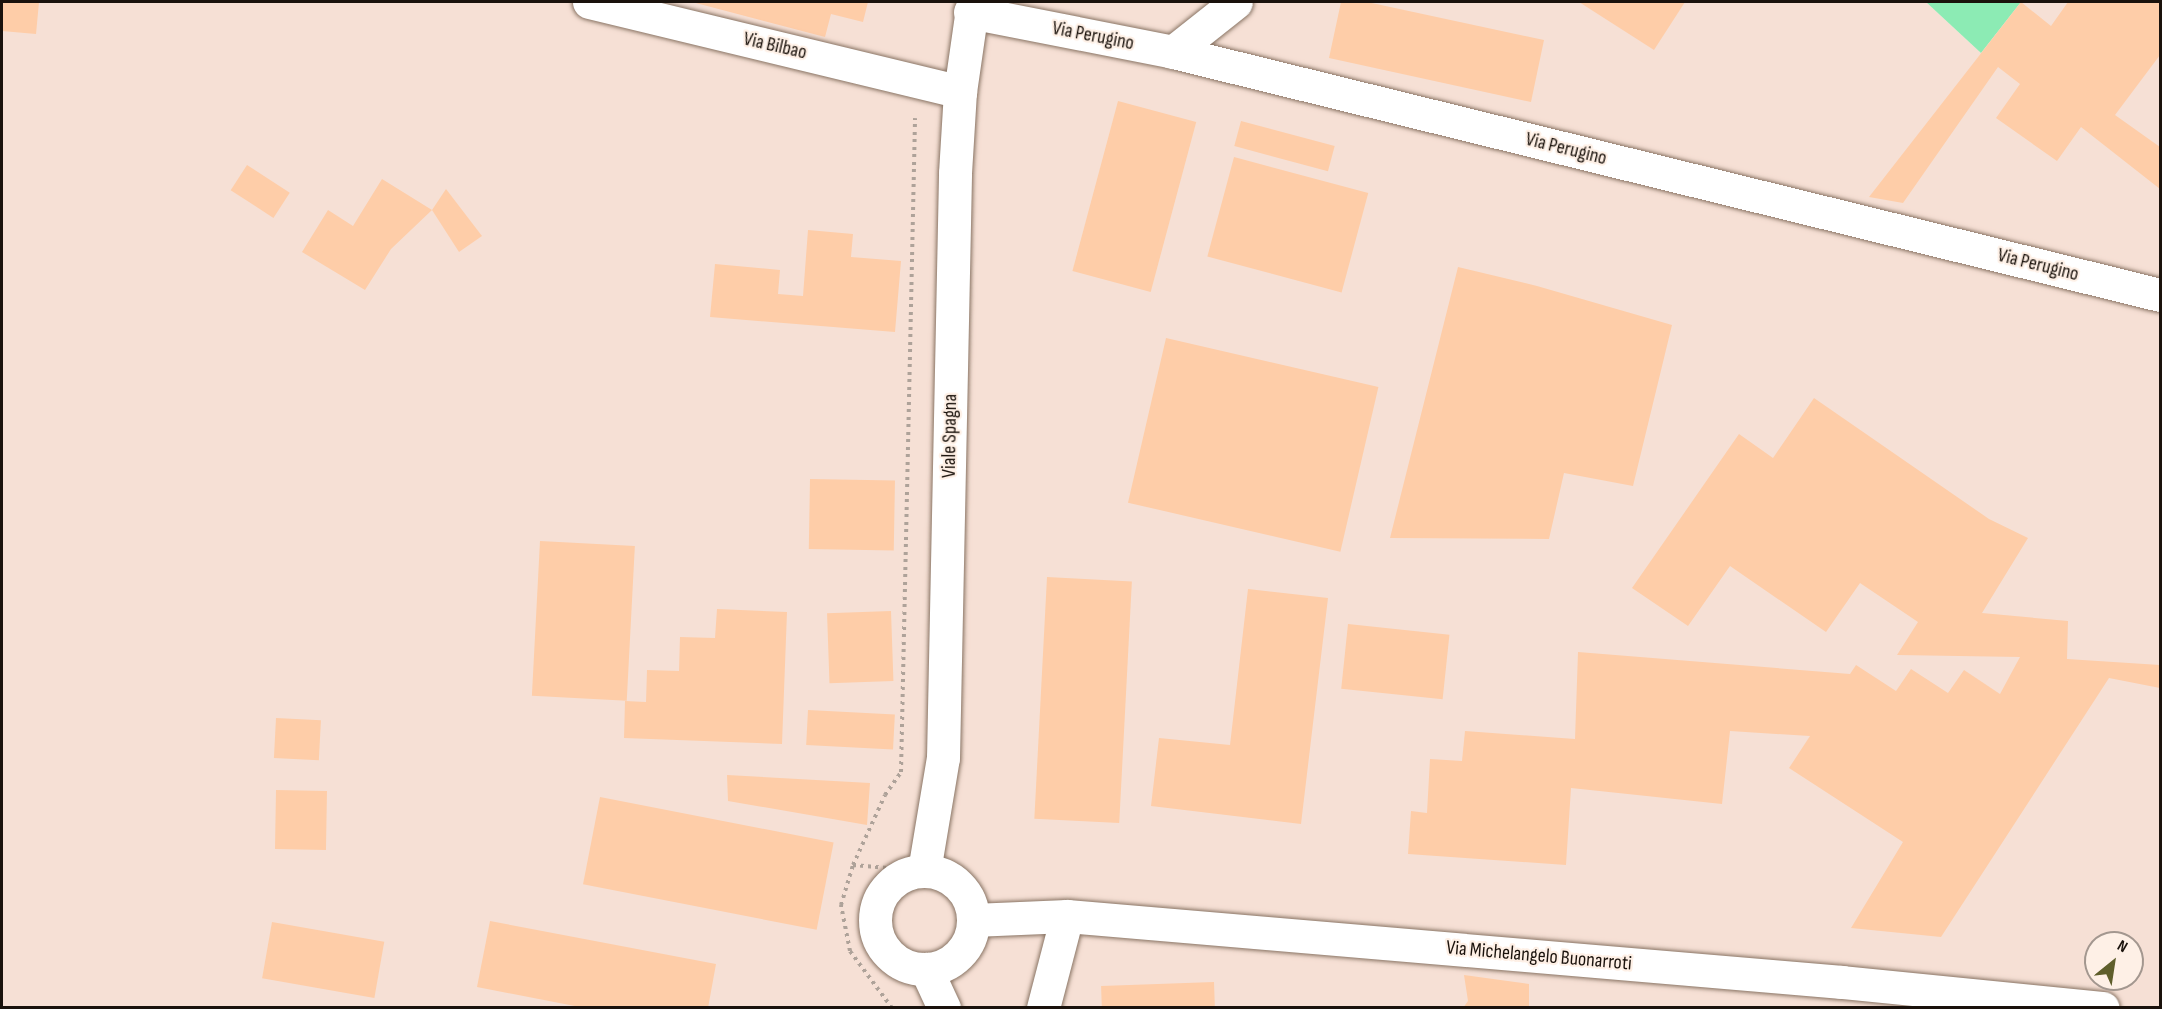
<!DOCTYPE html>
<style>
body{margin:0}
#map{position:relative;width:2162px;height:1009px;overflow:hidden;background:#fef0e6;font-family:"Sofia Sans Condensed",sans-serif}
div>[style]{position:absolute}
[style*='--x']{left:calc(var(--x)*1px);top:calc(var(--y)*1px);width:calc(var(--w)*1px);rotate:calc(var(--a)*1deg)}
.industrial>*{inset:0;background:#f6e0d5}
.green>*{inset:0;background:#8cebb4}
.building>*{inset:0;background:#fecda8;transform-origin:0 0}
.path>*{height:4px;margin-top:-2px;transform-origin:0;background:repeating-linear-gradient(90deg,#aea299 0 3px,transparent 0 7.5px)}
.roads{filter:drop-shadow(0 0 2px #897464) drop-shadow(0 0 2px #897464)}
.minor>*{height:33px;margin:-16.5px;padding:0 16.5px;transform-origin:16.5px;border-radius:16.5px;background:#fff}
.minor>.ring{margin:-16.5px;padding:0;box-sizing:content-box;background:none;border:33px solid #fff;border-radius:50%}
span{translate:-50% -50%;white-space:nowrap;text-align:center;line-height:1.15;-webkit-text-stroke:4.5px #fef0e6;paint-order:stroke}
.street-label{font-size:20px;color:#1a120c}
.frame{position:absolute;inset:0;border:3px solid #1a120c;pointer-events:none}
.north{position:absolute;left:2084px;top:931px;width:60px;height:60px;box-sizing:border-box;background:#fef0e6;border:2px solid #a3978f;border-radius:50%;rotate:30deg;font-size:16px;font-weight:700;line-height:24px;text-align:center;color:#1a120c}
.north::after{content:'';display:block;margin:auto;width:21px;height:27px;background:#5f5e2b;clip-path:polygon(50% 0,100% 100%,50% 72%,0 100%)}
</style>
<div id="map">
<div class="industrial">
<div style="clip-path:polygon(evenodd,2px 2px,1926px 2px,1981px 53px,2021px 2px,2160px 2px,2160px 1007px,2px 1008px,2px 2px,2096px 943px,2132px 943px,2132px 979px,2096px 979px,2096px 943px)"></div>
</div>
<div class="green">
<div style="clip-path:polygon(1926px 2px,2021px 2px,1981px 53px)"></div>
</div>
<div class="building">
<div style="clip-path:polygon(2px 2px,39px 2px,36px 34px,2px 31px)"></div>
<div style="clip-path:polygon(692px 2px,868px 2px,863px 22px,831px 14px,825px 37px)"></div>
<div style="clip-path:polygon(1341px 2px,1367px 2px,1544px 40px,1531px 102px,1329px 58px)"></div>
<div style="clip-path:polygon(1579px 2px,1685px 2px,1654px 50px)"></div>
<div style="clip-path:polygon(2021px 2px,2051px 26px,2068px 2px,2160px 2px,2160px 55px,2115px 115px,2160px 147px,2160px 189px,2081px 127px,2057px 161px,1996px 118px,2020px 84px,1998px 67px,1903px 203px,1869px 197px)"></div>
<div style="left:1118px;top:101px;width:81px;height:176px;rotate:15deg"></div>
<div style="left:1241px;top:121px;width:97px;height:26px;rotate:15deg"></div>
<div style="left:1234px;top:157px;width:139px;height:103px;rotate:15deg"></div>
<div style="left:247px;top:165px;width:51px;height:30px;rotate:33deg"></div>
<div style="clip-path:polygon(382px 179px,432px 210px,391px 249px,365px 290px,302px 252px,328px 210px,353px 226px)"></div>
<div style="clip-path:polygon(446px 189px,482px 236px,459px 252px,432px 210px)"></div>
<div style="clip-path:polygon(808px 230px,853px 234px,851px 257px,901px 261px,895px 332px,710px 317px,715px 264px,780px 270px,778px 294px,803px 296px)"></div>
<div style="clip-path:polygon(1458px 267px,1537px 286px,1672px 325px,1633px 486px,1564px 473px,1549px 539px,1390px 538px)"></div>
<div style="left:1166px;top:338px;width:218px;height:169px;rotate:13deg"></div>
<div style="clip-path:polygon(1814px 398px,1989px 519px,2028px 538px,1982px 613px,2068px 621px,2067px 659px,2160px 665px,2160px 688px,2109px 678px,1941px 937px,1851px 928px,1903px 842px,1789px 768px,1810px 736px,1730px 731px,1722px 804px,1571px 788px,1566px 865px,1408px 854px,1411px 811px,1427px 813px,1430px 759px,1462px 761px,1465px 731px,1575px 739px,1578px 652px,1850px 674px,1856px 665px,1896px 691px,1911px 669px,1948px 693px,1964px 670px,2000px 694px,2020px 657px,1897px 655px,1918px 622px,1860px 583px,1826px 632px,1730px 566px,1688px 626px,1632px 588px,1739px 434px,1773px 458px)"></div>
<div style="left:810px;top:479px;width:85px;height:70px;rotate:1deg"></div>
<div style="left:540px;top:541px;width:95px;height:155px;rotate:3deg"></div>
<div style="left:1047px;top:577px;width:85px;height:242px;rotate:3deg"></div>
<div style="clip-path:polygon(1248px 589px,1328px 598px,1301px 824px,1151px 806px,1159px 738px,1230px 745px)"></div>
<div style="clip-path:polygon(717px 609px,787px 612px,782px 744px,624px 738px,625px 701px,646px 702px,647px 670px,679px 671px,680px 637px,715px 638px)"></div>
<div style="left:891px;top:611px;width:70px;height:64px;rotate:88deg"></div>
<div style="left:1348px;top:624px;width:102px;height:65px;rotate:6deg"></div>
<div style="left:808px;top:710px;width:87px;height:35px;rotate:3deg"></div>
<div style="left:276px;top:718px;width:45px;height:40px;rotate:3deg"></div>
<div style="clip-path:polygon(727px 775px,870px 783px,867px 825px,728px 801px)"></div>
<div style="left:276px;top:790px;width:51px;height:59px;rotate:1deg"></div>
<div style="left:600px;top:797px;width:238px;height:89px;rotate:11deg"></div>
<div style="clip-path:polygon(490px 921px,716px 964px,708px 1008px,585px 1008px,477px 987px)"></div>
<div style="left:272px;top:922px;width:114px;height:57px;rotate:10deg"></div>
<div style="clip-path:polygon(1464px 975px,1529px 984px,1529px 1008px,1463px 1008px,1468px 1001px)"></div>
<div style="left:1214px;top:982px;width:26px;height:113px;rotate:88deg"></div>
</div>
<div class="path">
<div style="--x:853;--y:865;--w:38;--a:5"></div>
<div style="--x:892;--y:1008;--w:71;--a:-126.4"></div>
<div style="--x:850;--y:951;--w:47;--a:-101.1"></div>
<div style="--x:841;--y:905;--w:42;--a:-73.3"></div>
<div style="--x:853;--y:865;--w:77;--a:-65.4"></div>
<div style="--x:885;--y:795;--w:28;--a:-55"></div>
<div style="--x:901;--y:772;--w:654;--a:-88.77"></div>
</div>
<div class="roads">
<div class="minor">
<div style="--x:589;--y:2;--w:382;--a:13.6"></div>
<div style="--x:970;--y:12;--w:207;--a:11.1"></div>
<div style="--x:1173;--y:52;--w:1016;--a:13.83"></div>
<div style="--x:1173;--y:52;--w:80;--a:-38.4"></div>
<div style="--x:924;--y:871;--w:115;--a:-80.5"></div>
<div style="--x:943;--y:758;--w:585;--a:-88.82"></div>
<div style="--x:955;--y:173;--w:81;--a:-86.5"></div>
<div style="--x:960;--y:92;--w:91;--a:-81.8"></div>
<div class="ring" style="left:875px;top:871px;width:65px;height:65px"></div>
<div style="--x:973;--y:920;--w:94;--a:-2.4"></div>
<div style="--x:1067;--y:916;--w:778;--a:4.87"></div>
<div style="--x:1842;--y:982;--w:262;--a:5.7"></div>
<div style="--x:926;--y:969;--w:43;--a:65.2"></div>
<div style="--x:1043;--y:1008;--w:95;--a:-75.4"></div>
</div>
</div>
<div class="street-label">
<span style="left:1093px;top:36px;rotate:11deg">Via Perugino</span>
<span style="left:775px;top:46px;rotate:13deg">Via Bilbao</span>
<span style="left:1566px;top:149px;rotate:14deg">Via Perugino</span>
<span style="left:2038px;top:265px;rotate:14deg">Via Perugino</span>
<span style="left:950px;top:436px;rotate:-89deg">Viale Spagna</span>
<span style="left:1539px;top:956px;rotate:5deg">Via Michelangelo Buonarroti</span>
</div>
<div class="frame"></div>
<div class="north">N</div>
</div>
